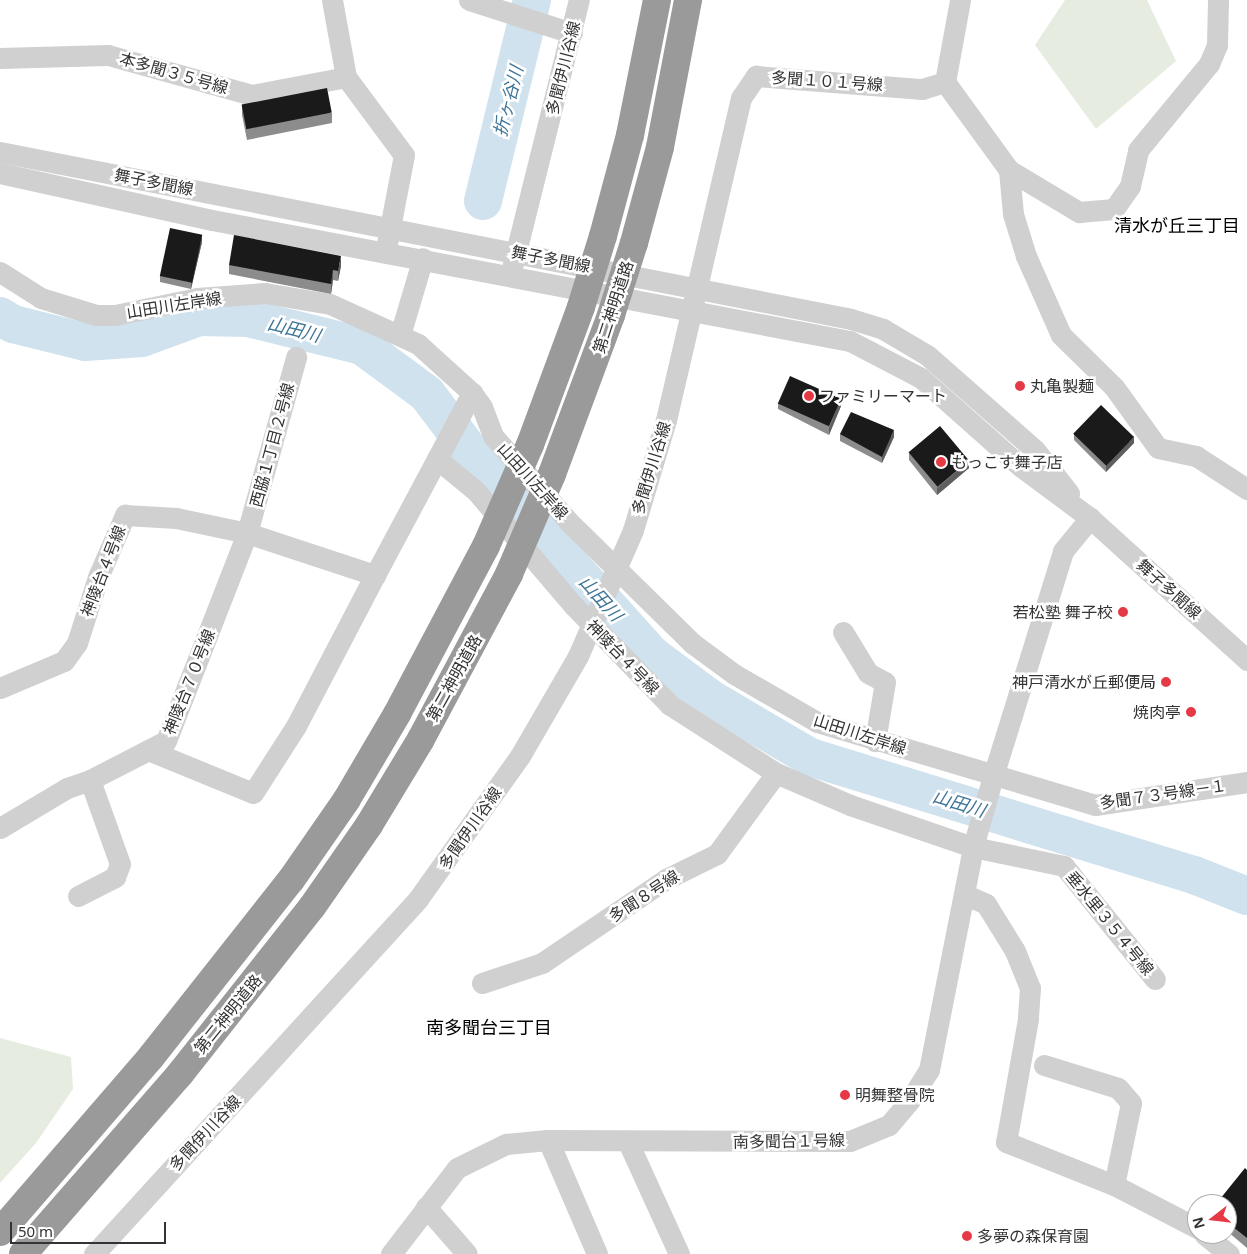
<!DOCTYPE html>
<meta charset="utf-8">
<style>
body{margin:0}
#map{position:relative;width:1247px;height:1254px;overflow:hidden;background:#fff;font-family:"Noto Sans","Noto Sans JP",sans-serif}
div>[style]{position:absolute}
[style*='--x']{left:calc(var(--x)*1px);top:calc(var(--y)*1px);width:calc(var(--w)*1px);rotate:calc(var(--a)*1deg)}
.green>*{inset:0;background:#e6ecdf}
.river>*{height:38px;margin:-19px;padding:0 19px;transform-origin:19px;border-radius:19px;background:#cfe2ee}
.minor>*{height:21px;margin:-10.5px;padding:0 10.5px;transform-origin:10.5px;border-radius:10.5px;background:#d0d0d0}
.highway>*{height:28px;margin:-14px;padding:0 14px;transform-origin:14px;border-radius:14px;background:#9a9a9a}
.minor-bridge>*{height:21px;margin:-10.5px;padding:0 10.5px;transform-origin:10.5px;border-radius:10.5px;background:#d0d0d0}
.highway-bridge>*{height:28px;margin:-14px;padding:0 14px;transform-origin:14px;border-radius:14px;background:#9a9a9a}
.wall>*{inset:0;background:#8c8c8c}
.shaded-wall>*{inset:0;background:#5f5f5f}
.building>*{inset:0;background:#1a1a1a;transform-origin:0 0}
.dots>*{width:14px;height:14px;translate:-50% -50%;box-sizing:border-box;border:2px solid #fff;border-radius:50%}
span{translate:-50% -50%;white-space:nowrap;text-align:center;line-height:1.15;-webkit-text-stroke:5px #fff;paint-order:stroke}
.street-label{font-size:16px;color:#333}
.poi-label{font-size:16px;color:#333}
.left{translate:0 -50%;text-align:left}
.right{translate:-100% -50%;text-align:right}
.water-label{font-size:18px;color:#3f7597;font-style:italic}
.neighbourhood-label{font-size:18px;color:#000}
.north{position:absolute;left:1187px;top:1194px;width:50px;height:50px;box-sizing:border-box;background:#fff;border:1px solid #adadad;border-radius:50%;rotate:254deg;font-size:14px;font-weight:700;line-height:20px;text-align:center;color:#333}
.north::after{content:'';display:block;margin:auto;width:18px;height:22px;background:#e63946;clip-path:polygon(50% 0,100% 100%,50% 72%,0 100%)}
.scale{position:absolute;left:10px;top:1222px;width:156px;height:22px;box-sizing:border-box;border:2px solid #333;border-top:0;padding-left:6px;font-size:15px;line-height:18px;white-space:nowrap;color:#333;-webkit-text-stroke:4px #fff;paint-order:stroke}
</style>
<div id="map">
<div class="green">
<div style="clip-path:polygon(1065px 0,1147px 0,1176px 61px,1096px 129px,1035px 45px)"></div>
<div style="clip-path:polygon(0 1038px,71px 1057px,73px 1089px,36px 1143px,0 1183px)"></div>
</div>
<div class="river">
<div style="--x:483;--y:201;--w:207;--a:-76.3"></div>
<div style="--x:0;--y:316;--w:15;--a:32"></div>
<div style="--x:13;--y:324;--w:74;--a:14"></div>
<div style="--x:85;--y:342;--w:57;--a:-4"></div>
<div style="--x:142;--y:338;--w:61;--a:-20.2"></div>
<div style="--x:199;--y:317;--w:49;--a:1.2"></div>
<div style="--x:248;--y:318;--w:117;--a:13.8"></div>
<div style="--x:362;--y:346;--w:81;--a:36.4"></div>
<div style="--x:427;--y:394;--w:81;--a:53"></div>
<div style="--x:476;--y:459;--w:263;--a:48.1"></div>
<div style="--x:652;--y:655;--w:74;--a:36.7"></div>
<div style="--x:711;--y:699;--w:115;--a:30.4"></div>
<div style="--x:810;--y:757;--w:402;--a:17.1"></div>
<div style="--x:1194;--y:875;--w:57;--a:21.6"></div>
</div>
<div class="minor">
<div style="--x:332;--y:0;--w:78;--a:79.7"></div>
<div style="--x:346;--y:77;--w:97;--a:53.4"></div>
<div style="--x:404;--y:155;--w:90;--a:100.9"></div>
<div style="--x:469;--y:0;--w:108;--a:17.8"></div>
<div style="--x:0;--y:58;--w:108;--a:-1.6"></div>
<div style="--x:108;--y:55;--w:149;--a:15.5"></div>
<div style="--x:252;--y:95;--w:96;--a:-10.8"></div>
<div style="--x:945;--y:82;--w:109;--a:54"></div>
<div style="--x:1009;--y:170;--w:44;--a:84.8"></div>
<div style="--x:1013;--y:214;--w:44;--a:72.8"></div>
<div style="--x:1026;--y:256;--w:86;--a:66.1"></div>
<div style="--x:1061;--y:335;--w:74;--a:44.5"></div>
<div style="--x:1114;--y:387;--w:75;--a:54.2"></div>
<div style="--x:1158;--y:448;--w:39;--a:12"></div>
<div style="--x:1196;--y:456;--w:61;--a:32.9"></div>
<div style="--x:0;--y:152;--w:867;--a:11.1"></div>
<div style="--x:851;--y:319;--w:34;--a:17"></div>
<div style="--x:883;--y:329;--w:51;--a:30.6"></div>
<div style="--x:927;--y:355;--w:144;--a:41.3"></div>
<div style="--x:1035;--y:450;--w:55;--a:51.7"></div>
<div style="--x:1009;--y:170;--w:82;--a:31"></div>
<div style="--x:1079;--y:212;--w:35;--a:-5"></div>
<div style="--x:1114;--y:209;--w:28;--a:-55"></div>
<div style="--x:1130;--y:186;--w:37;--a:-77"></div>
<div style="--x:1138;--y:150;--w:112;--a:-50.5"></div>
<div style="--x:1209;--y:64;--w:21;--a:-67"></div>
<div style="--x:1217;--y:45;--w:45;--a:-88.7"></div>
<div style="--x:0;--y:173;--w:217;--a:12.5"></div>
<div style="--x:212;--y:220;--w:649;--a:10.74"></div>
<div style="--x:850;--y:341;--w:80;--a:27.5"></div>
<div style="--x:921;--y:378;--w:132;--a:41.6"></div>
<div style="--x:1020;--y:466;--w:87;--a:36.6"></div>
<div style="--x:1090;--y:518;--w:212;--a:42.1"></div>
<div style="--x:513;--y:264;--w:272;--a:-76"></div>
<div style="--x:0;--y:272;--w:49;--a:32.4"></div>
<div style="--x:41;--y:298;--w:58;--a:17.2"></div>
<div style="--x:96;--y:315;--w:19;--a:0"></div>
<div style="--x:115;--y:315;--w:84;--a:-11.7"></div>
<div style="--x:197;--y:298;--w:68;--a:-4.2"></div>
<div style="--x:265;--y:293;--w:66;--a:9.6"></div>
<div style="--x:330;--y:304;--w:97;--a:24.4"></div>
<div style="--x:418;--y:344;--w:73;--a:42.2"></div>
<div style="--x:472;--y:393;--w:17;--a:54"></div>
<div style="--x:482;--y:407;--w:31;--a:69"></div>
<div style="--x:493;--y:436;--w:115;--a:48.5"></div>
<div style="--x:569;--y:522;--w:173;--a:44.5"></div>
<div style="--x:692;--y:643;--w:52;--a:36.4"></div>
<div style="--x:734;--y:674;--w:96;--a:30"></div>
<div style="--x:817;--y:722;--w:290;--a:16.6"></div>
<div style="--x:1095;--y:805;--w:154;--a:-8.6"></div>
<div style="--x:400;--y:335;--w:80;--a:-73.4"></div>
<div style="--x:437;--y:459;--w:75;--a:-62.1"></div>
<div style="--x:633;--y:530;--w:115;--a:-73.3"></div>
<div style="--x:666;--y:420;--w:331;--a:-76.9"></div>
<div style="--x:741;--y:98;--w:27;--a:-56"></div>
<div style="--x:756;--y:76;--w:167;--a:4.5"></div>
<div style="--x:922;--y:89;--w:24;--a:-17"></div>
<div style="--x:945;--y:82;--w:83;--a:-79.6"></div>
<div style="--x:843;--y:632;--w:48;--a:58.6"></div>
<div style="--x:868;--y:673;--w:19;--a:28"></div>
<div style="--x:885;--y:682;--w:60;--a:99.6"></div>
<div style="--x:0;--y:688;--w:69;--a:-22.9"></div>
<div style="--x:64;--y:661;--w:22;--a:-54"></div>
<div style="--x:77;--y:643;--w:69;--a:-72.3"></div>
<div style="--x:98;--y:577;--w:68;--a:-66.5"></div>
<div style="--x:125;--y:515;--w:51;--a:3.4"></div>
<div style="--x:176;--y:518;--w:73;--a:11.9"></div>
<div style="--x:247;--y:533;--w:135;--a:18.2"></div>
<div style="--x:375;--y:575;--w:132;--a:-61.9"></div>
<div style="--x:437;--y:459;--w:50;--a:39.4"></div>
<div style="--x:476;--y:491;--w:151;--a:49.6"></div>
<div style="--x:574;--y:606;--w:138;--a:45.9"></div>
<div style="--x:670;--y:705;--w:126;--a:32.7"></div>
<div style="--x:776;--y:773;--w:81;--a:23.4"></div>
<div style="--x:850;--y:805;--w:130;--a:18.9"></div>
<div style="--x:973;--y:847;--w:93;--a:11.8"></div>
<div style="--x:1064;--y:866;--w:145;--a:51.2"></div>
<div style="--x:148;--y:750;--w:113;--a:22.3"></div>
<div style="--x:253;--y:793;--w:80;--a:-57.3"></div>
<div style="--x:296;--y:726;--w:170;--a:-62.4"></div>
<div style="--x:0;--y:828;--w:78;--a:-30.8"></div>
<div style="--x:67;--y:788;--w:24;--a:-19"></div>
<div style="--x:90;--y:780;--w:85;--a:-27.2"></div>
<div style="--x:166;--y:741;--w:223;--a:-68.7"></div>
<div style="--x:247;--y:533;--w:183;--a:-74.4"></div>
<div style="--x:966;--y:895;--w:22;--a:24"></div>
<div style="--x:986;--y:904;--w:55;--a:58.3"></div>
<div style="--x:1015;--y:951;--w:40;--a:68"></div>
<div style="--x:1030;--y:988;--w:31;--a:94"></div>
<div style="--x:1028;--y:1019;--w:125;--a:100.1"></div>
<div style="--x:1006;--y:1142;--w:116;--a:21.7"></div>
<div style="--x:1114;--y:1185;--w:93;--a:27.4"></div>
<div style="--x:78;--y:896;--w:42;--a:-27.2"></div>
<div style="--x:115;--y:877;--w:14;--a:-69"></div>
<div style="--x:120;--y:864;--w:89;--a:-109.7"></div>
<div style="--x:482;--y:983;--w:63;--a:-18.4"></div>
<div style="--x:542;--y:963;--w:150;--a:-34.1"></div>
<div style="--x:666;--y:879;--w:57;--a:-26.1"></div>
<div style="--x:717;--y:854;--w:100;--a:-53.9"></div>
<div style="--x:1044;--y:1065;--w:77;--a:17.3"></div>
<div style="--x:1118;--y:1088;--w:20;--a:49"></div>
<div style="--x:1131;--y:1103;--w:84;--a:101.7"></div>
<div style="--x:548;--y:1140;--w:124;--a:66.7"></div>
<div style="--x:628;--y:1142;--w:123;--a:65.5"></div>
<div style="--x:426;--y:1207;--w:62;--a:48.9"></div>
<div style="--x:1204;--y:1234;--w:32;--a:39"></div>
<div style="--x:94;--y:1254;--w:481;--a:-47.6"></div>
<div style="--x:418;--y:899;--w:176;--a:-54.5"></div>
<div style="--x:520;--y:756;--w:116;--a:-59.9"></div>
<div style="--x:391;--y:1254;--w:108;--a:-52.5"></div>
<div style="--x:457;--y:1168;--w:55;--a:-26.1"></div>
<div style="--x:506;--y:1144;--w:42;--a:-5.4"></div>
<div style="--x:548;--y:1140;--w:302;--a:0.2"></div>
<div style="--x:850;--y:1141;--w:42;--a:-22.3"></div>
<div style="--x:889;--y:1125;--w:33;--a:-50"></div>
<div style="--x:910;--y:1100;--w:36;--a:-58"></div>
<div style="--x:929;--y:1070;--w:227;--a:-78.8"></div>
<div style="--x:973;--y:847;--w:77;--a:-74.2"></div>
<div style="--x:994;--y:773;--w:232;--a:-72.7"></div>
<div style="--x:1063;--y:551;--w:43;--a:-50.7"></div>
</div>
<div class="highway">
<div style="--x:603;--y:236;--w:105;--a:-75"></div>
<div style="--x:630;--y:135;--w:138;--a:-78.7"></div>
<div style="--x:634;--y:243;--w:99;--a:-74.8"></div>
<div style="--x:660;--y:147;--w:150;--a:-79.2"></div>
<div style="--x:530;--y:445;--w:147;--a:-69.7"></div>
<div style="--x:552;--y:474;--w:170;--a:-69.6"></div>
<div style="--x:0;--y:1232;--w:231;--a:-49.2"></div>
<div style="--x:151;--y:1057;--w:226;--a:-51.7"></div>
<div style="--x:291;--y:880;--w:98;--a:-55.3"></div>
<div style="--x:347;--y:799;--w:99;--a:-59.5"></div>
<div style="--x:397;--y:714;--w:190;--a:-62.1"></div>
<div style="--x:23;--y:1254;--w:239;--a:-48.9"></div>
<div style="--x:180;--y:1074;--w:213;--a:-51.7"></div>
<div style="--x:312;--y:907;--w:100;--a:-55.2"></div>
<div style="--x:369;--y:825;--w:100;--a:-58.8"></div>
<div style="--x:421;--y:739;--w:187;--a:-61.9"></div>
</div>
<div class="minor-bridge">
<div style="--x:578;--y:656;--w:137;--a:-66.4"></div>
</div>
<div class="highway-bridge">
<div style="--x:581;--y:307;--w:74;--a:-72.8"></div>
<div style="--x:611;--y:315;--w:76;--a:-72.3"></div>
<div style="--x:486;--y:546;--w:110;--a:-66.5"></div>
<div style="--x:509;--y:574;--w:109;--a:-66.7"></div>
</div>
<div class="wall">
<div style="clip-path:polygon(242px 105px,332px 113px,332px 123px,247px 140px,242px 115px)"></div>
<div style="clip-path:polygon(202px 242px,191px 289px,160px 282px,160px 276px)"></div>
<div style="clip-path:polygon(229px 265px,341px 266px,338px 281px,333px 280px,331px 294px,229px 274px)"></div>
<div style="clip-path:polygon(778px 403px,841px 406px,829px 435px,778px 409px)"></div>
<div style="clip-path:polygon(840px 434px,894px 437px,882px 463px,840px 441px)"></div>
<div style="clip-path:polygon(1074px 434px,1134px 443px,1106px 472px,1074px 440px)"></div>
<div style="clip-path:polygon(909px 453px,969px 468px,937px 495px,909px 460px)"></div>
<div style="clip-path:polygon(1247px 1170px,1247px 1248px,1227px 1231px,1227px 1204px)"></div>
</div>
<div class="shaded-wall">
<div style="clip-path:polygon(202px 235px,202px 242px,191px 289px,191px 283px)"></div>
<div style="clip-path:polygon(341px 256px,341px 266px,338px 281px,338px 271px)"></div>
<div style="clip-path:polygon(333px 270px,333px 280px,331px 294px,331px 284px)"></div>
<div style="clip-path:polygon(841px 399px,841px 406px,829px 435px,829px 428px)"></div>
<div style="clip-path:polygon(894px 430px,894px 437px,882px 463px,882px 457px)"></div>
<div style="clip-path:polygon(1134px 437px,1134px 443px,1106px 472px,1106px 466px)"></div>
<div style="clip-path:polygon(969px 461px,969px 468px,937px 495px,937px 488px)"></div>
</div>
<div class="building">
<div style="left:327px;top:88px;width:25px;height:87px;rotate:79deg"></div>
<div style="left:170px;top:228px;width:33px;height:49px;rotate:12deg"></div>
<div style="clip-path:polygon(234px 235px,341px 256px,338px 271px,333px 270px,331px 284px,229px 265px)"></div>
<div style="left:790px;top:376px;width:56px;height:30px;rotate:24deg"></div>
<div style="left:1101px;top:405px;width:46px;height:40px;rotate:44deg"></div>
<div style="clip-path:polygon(851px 412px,894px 430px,882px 457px,840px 434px)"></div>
<div style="left:940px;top:426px;width:45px;height:41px;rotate:50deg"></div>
<div style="clip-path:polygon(1245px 1168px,1247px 1170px,1247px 1238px,1227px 1222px,1227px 1204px,1216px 1204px)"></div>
</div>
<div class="dots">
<div style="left:1020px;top:386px;background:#e63946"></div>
<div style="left:809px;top:396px;background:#e63946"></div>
<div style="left:941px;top:462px;background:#e63946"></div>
<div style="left:1123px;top:612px;background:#e63946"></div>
<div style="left:1166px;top:682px;background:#e63946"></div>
<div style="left:1191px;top:712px;background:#e63946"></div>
<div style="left:845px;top:1095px;background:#e63946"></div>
<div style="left:967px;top:1236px;background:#e63946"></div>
</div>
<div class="street-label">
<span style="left:563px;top:68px;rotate:-76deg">多聞伊川谷線</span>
<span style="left:174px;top:73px;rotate:16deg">本多聞３５号線</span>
<span style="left:827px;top:81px;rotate:4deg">多聞１０１号線</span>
<span style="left:154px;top:182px;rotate:11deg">舞子多聞線</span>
<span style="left:551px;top:259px;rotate:11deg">舞子多聞線</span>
<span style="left:174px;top:305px;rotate:-9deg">山田川左岸線</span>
<span style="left:613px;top:307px;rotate:-72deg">第二神明道路</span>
<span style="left:272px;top:445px;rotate:-75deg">西脇１丁目２号線</span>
<span style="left:651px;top:468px;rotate:-73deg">多聞伊川谷線</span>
<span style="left:533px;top:481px;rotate:48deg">山田川左岸線</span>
<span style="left:103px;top:571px;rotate:-69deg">神陵台４号線</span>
<span style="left:1169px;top:589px;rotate:42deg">舞子多聞線</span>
<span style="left:623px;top:657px;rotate:46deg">神陵台４号線</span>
<span style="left:454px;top:678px;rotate:-61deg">第二神明道路</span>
<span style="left:189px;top:682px;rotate:-68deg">神陵台７０号線</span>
<span style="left:860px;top:734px;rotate:18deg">山田川左岸線</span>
<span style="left:1163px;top:794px;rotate:-8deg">多聞７３号線－１</span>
<span style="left:470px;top:828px;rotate:-55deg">多聞伊川谷線</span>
<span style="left:644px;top:896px;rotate:-33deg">多聞８号線</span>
<span style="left:1110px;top:923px;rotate:51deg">垂水里３５４号線</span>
<span style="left:228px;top:1014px;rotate:-51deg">第二神明道路</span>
<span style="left:205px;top:1133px;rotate:-47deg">多聞伊川谷線</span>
<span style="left:789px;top:1141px;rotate:-1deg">南多聞台１号線</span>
</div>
<div class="poi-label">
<span class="left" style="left:1030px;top:386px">丸亀製麺</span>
<span class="left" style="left:819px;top:396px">ファミリーマート</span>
<span class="left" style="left:951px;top:462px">もっこす舞子店</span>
<span class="right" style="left:1113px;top:612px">若松塾 舞子校</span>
<span class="right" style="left:1156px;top:682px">神戸清水が丘郵便局</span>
<span class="right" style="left:1181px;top:712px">焼肉亭</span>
<span class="left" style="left:855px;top:1095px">明舞整骨院</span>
<span class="left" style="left:977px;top:1236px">多夢の森保育園</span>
</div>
<div class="water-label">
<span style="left:508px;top:101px;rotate:-76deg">折ヶ谷川</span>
<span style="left:294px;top:329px;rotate:14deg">山田川</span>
<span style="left:601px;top:598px;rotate:48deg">山田川</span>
<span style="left:959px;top:803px;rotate:17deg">山田川</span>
</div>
<div class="neighbourhood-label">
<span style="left:1177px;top:225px">清水が丘三丁目</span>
<span style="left:489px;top:1027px">南多聞台三丁目</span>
</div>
<div class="north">N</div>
<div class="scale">50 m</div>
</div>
